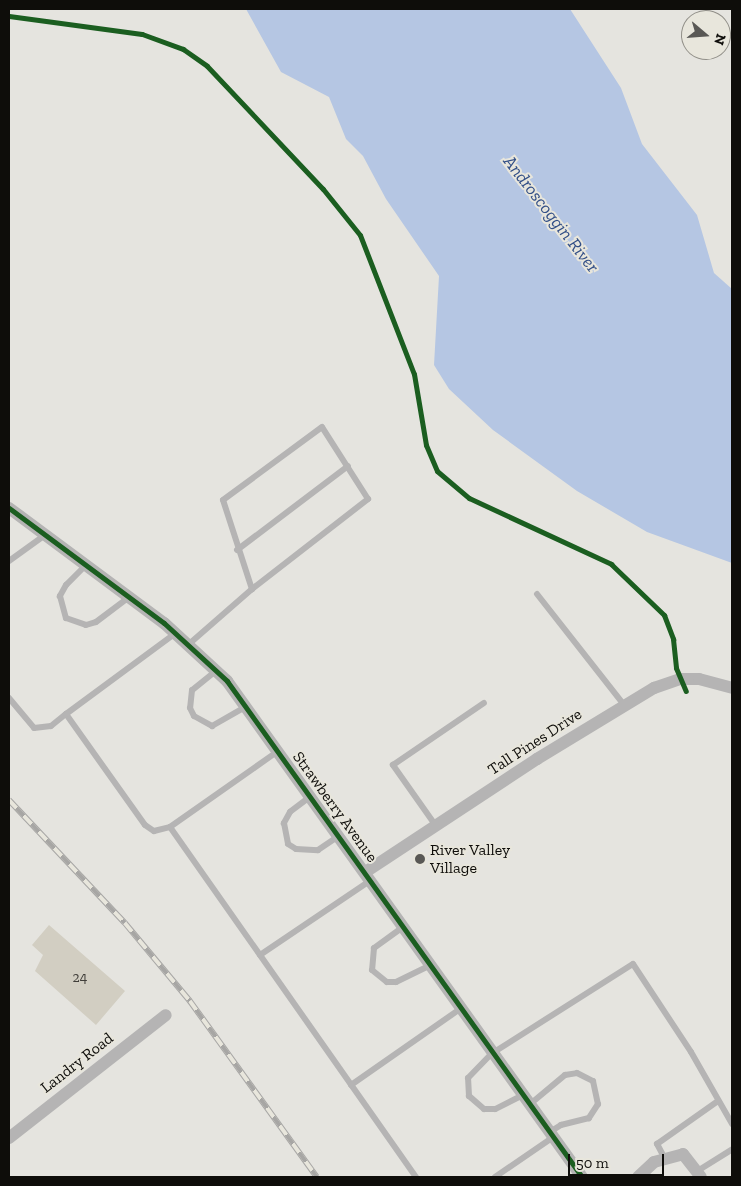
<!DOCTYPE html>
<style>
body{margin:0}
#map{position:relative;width:741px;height:1186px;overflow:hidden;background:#e5e4df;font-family:"Zilla Slab",serif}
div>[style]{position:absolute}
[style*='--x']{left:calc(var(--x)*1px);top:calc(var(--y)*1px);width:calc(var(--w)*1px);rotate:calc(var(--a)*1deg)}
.water>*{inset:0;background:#b5c6e3}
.building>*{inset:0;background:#d2cec2}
.service>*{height:6px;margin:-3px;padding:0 3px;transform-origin:3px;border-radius:3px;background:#b5b4b4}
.minor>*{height:12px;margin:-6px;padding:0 6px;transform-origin:6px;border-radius:6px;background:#b5b4b4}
.rail>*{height:5.5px;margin-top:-2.75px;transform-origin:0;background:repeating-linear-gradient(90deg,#e8e6dc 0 11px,#a7a6a4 0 22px);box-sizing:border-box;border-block:1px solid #a7a6a4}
.cycleway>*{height:5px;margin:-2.5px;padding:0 2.5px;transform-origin:2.5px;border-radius:2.5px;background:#1b5e20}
.dots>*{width:14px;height:14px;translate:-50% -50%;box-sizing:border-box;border:2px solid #e8e6dc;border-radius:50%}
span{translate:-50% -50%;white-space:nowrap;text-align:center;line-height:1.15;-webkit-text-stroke:4px #e8e6dc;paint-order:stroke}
.number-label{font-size:14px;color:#403e39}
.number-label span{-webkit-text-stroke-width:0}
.street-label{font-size:16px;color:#0e0d0a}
.poi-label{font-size:16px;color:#0e0d0a}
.left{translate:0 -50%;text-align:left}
.water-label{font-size:18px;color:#324f87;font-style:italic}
.frame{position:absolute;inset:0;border:10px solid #0e0d0a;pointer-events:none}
.north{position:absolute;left:681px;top:10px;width:50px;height:50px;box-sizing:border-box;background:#e8e6dc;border:1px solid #918f88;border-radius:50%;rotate:108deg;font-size:14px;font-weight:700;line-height:20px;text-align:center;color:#0e0d0a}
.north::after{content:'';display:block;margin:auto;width:18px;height:22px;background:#595855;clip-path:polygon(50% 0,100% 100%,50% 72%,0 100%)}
.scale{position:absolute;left:568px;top:1154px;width:96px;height:22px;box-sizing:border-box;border:2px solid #0e0d0a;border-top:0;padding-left:6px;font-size:15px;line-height:18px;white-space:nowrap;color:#0e0d0a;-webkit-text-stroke:4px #e8e6dc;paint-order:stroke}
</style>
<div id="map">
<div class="water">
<div style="clip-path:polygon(246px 9px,570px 9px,621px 88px,642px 144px,697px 215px,714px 273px,732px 289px,732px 563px,647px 532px,577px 491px,493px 430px,449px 389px,434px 365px,439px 276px,386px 199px,363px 156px,346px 139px,329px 97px,281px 72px)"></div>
</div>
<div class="building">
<div style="clip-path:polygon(49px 925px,125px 991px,96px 1025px,35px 971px,43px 955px,32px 945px)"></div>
</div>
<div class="service">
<div style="--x:237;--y:550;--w:139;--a:-37.1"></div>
<div style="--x:9;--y:561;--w:44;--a:-35.8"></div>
<div style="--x:86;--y:565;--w:28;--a:135"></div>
<div style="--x:66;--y:585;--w:13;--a:119"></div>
<div style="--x:60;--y:596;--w:23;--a:75"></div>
<div style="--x:66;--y:618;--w:21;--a:19"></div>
<div style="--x:86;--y:625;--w:10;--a:-17"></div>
<div style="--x:96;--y:622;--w:41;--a:-37.1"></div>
<div style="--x:537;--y:594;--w:141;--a:51.9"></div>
<div style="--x:189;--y:644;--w:84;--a:-41.1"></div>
<div style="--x:252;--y:589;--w:147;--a:-37.8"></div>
<div style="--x:368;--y:499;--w:85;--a:-122.6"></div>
<div style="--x:322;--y:427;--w:123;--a:143.6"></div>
<div style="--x:223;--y:500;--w:94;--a:72"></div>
<div style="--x:217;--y:670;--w:32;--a:141"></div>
<div style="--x:192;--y:690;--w:18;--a:96"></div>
<div style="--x:190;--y:708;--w:9;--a:63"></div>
<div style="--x:194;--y:716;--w:21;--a:29"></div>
<div style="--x:212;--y:726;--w:40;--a:-29.7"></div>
<div style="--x:9;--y:698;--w:39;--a:50"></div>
<div style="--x:34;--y:728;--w:17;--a:-7"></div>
<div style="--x:51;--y:726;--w:19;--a:-39"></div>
<div style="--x:66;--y:714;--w:136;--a:54.6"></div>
<div style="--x:145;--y:825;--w:11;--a:34"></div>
<div style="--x:154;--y:831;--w:16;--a:-14"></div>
<div style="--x:170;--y:827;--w:428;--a:54.9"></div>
<div style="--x:66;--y:714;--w:137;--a:-36.4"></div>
<div style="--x:311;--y:796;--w:26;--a:143"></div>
<div style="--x:290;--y:812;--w:13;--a:119"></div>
<div style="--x:284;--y:823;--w:21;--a:79"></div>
<div style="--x:288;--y:844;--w:9;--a:32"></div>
<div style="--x:296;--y:849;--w:22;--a:3"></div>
<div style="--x:318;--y:850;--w:25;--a:-34"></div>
<div style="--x:436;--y:826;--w:75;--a:-125.2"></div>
<div style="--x:393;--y:765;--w:110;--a:-34.3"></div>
<div style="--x:170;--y:827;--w:132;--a:-35.1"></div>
<div style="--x:403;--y:927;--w:36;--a:144"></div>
<div style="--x:374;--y:948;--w:22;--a:95"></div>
<div style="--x:372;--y:970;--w:19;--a:39"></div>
<div style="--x:387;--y:982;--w:9;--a:0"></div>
<div style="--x:396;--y:982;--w:37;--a:-26"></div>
<div style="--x:260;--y:955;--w:134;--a:-34"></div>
<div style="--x:351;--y:1085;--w:133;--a:-34.9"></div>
<div style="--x:521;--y:1096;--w:29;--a:153"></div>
<div style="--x:495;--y:1109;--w:11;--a:180"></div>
<div style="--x:484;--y:1109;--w:20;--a:-139"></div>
<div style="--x:469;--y:1096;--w:18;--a:-93"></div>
<div style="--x:468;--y:1078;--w:33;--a:-46"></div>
<div style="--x:491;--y:1054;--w:168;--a:-32.4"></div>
<div style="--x:633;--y:964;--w:105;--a:56.6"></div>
<div style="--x:691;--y:1052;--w:83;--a:60.3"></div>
<div style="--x:529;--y:1105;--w:47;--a:-39.8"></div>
<div style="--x:565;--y:1075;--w:12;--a:-9"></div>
<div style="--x:577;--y:1073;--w:18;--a:27"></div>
<div style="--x:593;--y:1081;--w:24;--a:78"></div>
<div style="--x:598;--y:1104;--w:17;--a:123"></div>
<div style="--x:589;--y:1118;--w:29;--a:166"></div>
<div style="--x:561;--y:1125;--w:13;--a:148"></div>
<div style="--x:664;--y:1157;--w:15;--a:-118"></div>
<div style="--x:657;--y:1144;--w:75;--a:-35.2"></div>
<div style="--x:699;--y:1170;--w:39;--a:-32"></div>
<div style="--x:495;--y:1177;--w:69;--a:-34.4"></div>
</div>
<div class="minor">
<div style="--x:9;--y:508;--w:193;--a:36.6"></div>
<div style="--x:164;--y:623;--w:86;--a:42.6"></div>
<div style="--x:227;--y:681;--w:610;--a:54.41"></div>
<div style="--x:367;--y:871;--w:204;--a:-33.4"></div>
<div style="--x:537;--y:759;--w:137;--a:-31.3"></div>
<div style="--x:654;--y:688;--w:28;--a:-19"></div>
<div style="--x:680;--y:679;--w:19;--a:0"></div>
<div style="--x:699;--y:679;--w:34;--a:15"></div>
<div style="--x:9;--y:1138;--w:199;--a:-38.1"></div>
<div style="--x:638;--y:1177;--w:22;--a:-43"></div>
<div style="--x:654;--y:1162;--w:30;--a:-15"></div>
<div style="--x:683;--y:1154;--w:29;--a:52"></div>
</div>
<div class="rail">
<div style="--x:9;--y:800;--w:169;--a:46.7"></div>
<div style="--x:125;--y:923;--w:102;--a:50.2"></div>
<div style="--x:190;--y:1001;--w:217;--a:54.2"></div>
</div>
<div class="cycleway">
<div style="--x:9;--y:16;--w:134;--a:7.7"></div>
<div style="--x:142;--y:34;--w:44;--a:20.1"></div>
<div style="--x:183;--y:49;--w:29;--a:35"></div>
<div style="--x:207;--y:66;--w:169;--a:46.7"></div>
<div style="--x:323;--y:189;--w:59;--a:51.2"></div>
<div style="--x:360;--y:235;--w:149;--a:68.8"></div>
<div style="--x:414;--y:374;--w:72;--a:80.4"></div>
<div style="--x:426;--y:445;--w:28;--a:67"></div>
<div style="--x:437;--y:471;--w:42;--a:40.2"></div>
<div style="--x:469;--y:498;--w:157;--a:24.9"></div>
<div style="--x:611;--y:564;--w:74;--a:43.9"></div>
<div style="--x:664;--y:615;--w:26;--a:69"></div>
<div style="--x:673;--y:639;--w:29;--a:84"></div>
<div style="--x:676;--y:668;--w:25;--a:67"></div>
<div style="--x:9;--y:508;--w:193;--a:36.6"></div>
<div style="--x:164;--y:623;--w:86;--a:42.6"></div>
<div style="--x:227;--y:681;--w:610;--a:54.41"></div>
</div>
<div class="dots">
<div style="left:420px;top:859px;background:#595855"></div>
</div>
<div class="number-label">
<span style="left:80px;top:978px">24</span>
</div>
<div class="street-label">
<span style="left:535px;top:742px;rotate:-33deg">Tall Pines Drive</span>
<span style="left:335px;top:807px;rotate:54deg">Strawberry Avenue</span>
<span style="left:77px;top:1063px;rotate:-38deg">Landry Road</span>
</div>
<div class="poi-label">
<span class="left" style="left:430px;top:859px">River Valley<br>Village</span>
</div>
<div class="water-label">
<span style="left:551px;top:214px;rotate:52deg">Androscoggin River</span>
</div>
<div class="frame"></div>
<div class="north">N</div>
<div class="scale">50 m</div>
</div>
